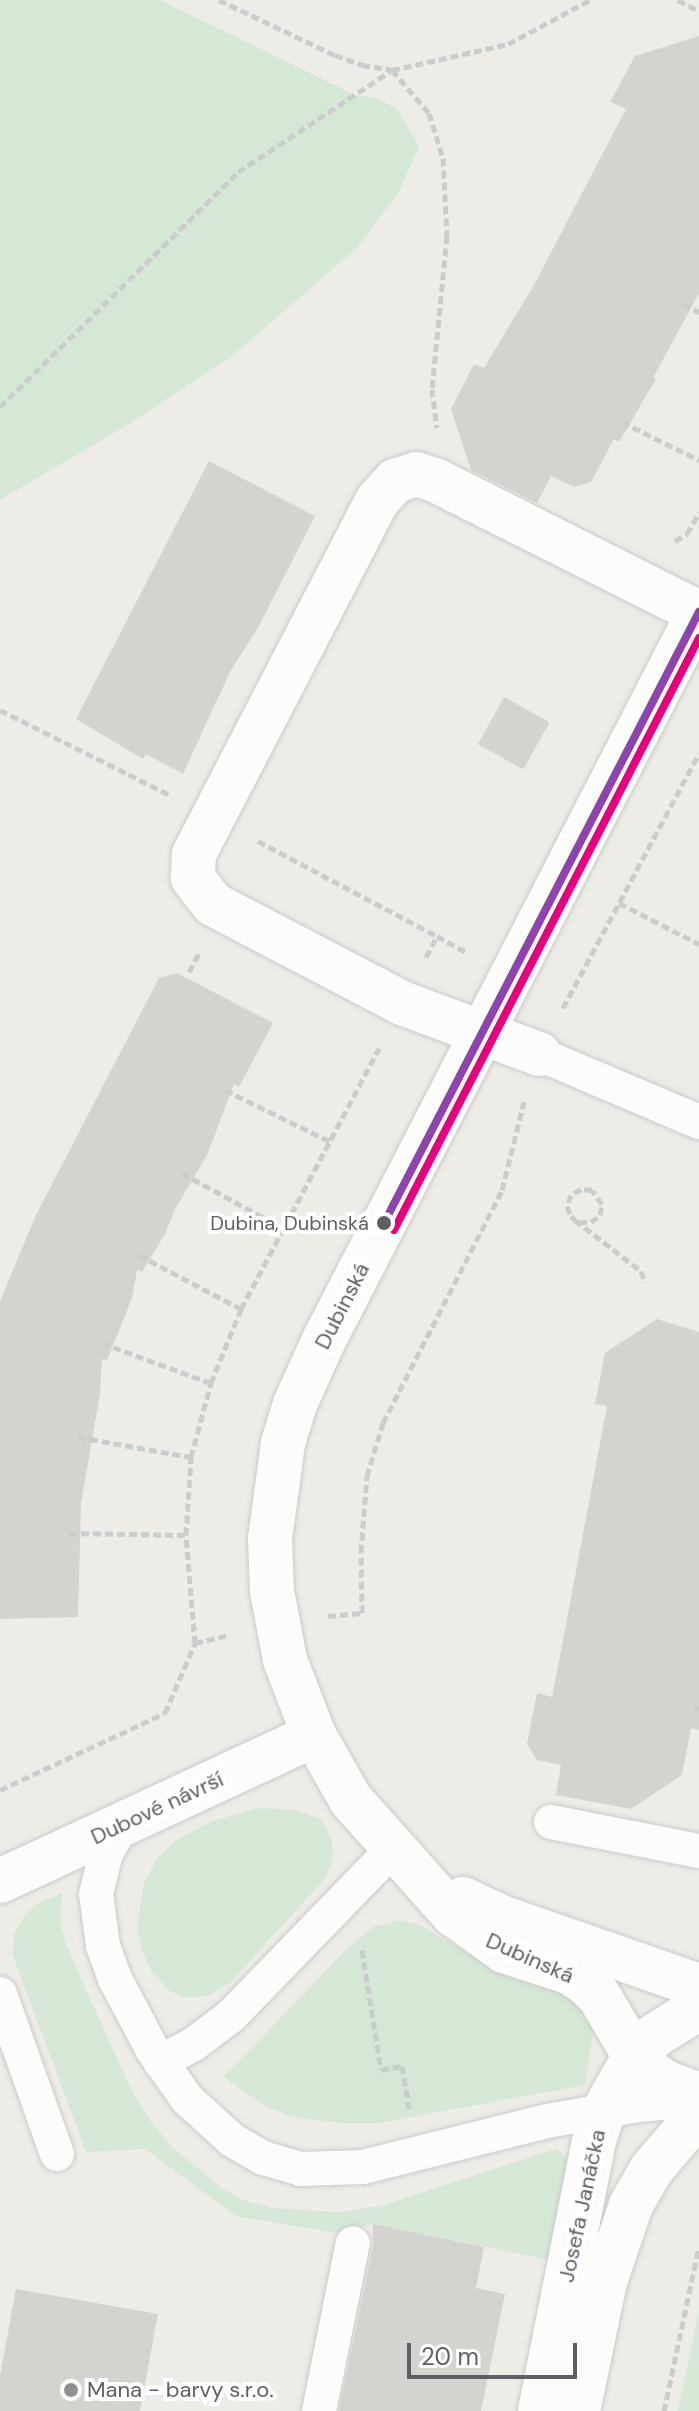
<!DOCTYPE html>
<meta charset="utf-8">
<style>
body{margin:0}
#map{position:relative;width:699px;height:2411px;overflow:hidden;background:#edece7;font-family:"DM Sans",sans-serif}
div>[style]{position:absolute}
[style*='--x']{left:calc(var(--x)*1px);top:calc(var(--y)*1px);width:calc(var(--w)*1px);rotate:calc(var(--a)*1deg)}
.green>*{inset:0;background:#d5e8d6}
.building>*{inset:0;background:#d3d3d0;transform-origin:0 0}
.path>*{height:5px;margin-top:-2.5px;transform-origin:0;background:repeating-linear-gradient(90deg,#c9cdcb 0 8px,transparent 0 12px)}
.roads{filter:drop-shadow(0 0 2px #cacac9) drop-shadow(0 0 2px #cacac9)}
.lane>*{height:34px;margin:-17px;padding:0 17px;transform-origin:17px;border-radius:17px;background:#fcfcfb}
.street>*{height:44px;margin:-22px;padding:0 22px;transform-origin:22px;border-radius:22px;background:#fcfcfb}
.bus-1>*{height:8px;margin:-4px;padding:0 4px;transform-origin:4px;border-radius:4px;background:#8e44ad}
.bus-2>*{height:8px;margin:-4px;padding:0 4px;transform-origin:4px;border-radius:4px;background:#e5007d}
.dots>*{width:22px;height:22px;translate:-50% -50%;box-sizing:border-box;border:4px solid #fff;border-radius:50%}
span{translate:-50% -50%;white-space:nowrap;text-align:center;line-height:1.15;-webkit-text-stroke:8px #fff;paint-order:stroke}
.bus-label{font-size:20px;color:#5d5f65}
.right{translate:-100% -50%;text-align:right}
.street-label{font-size:22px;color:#5d5f65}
.poi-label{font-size:22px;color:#5d5f65}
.left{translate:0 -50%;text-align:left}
.scale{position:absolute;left:407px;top:2343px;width:170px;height:36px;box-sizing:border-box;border:4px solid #5d5f65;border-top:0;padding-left:10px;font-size:24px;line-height:28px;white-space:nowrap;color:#5d5f65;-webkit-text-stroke:6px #fff;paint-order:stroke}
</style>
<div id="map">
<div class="green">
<div style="clip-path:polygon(0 0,160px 0,355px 95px,376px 98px,396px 108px,419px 146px,399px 192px,356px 249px,232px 356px,127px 425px,0 500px)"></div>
<div style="clip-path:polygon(257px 1808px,296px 1810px,321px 1819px,331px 1838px,333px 1853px,330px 1868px,323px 1881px,229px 1984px,208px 1996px,188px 1998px,171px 1992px,151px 1971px,142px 1950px,137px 1929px,144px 1882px,157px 1859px,176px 1840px,210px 1822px)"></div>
<div style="clip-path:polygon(62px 1893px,60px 1922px,67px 1947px,130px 2087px,151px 2122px,171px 2146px,219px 2186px,240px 2199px,272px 2208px,338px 2212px,380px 2206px,556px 2149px,568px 2159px,550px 2260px,373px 2224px,337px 2233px,236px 2216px,145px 2149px,86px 2152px,13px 1956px,14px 1934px,25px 1915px,37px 1904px)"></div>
<div style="clip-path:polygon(401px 1920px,418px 1924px,493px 1968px,563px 1993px,579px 2003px,594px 2026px,585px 2085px,378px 2123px,344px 2123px,292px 2117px,265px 2106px,224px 2077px,346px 1950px,373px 1927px)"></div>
<div style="clip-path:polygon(699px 2309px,699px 2411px,678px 2411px)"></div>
</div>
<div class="building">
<div style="clip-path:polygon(699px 36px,699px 293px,653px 378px,656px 379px,619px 442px,614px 439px,591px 482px,574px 487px,551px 476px,537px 503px,471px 470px,451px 409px,474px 364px,484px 368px,534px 285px,626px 109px,610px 102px,635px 56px)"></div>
<div style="clip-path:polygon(209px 461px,315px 516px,260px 624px,230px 672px,183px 774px,146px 754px,143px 759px,76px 719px)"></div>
<div style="left:504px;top:697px;width:52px;height:54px;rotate:29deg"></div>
<div style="clip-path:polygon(177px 973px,273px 1023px,239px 1087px,234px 1084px,207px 1155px,175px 1209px,166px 1232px,142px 1272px,137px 1270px,132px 1298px,107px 1360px,102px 1359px,100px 1394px,81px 1503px,78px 1617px,0 1619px,0 1301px,36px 1215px,159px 978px)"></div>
<div style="clip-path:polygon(657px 1319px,699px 1332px,699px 1730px,691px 1728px,682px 1775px,631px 1809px,556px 1795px,561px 1765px,537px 1760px,527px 1744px,537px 1693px,552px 1697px,565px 1630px,607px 1406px,595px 1404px,605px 1353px)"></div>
<div style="clip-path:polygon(373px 2224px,484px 2247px,476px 2288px,505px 2294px,481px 2411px,339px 2411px,373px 2247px)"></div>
<div style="clip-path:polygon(16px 2289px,158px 2314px,140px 2411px,0 2411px,0 2376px)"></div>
</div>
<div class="path">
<div style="--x:219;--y:0;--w:128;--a:25.4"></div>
<div style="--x:335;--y:55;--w:29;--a:20"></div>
<div style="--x:362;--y:65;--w:30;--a:9"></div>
<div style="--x:392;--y:70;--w:119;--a:-12.6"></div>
<div style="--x:508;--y:44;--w:93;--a:-28.2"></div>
<div style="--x:678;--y:0;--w:24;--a:28"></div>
<div style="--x:683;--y:304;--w:18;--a:27"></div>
<div style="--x:0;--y:407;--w:334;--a:-44.6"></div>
<div style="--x:238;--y:172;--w:185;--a:-33.5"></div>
<div style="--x:392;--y:70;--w:57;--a:49.3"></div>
<div style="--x:429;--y:113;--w:47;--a:72.7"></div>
<div style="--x:443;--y:158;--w:78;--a:87.1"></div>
<div style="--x:447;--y:236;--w:154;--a:95.6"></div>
<div style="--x:432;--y:389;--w:39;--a:83"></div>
<div style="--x:622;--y:422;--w:86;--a:26.3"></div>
<div style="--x:675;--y:541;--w:14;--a:-30"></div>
<div style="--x:687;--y:534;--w:25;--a:-61"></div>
<div style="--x:0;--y:710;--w:188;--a:26.6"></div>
<div style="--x:258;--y:841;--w:203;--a:28"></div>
<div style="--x:619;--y:903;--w:90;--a:27.1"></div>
<div style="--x:426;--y:957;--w:24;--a:-62"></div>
<div style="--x:437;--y:936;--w:35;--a:29"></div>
<div style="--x:189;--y:972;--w:21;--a:-62"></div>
<div style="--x:563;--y:1008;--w:289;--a:-61.9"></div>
<div style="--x:225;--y:1090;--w:118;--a:26.1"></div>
<div style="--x:182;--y:1173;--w:115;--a:28.6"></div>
<div style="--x:579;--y:1222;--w:12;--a:0"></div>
<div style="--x:591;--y:1222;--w:11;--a:-38"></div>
<div style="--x:600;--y:1215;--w:11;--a:-80"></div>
<div style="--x:602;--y:1204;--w:17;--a:-126"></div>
<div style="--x:592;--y:1190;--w:11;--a:-175"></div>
<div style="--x:581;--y:1189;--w:12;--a:149"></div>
<div style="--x:571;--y:1195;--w:12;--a:110"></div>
<div style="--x:567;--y:1206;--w:11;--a:68"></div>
<div style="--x:571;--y:1216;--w:6;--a:45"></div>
<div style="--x:575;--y:1220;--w:83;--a:37.7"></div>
<div style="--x:641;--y:1271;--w:12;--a:70"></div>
<div style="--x:139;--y:1255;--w:115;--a:27.9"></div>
<div style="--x:102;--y:1343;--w:116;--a:20.2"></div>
<div style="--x:78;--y:1437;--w:115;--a:10"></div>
<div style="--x:69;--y:1533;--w:117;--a:1"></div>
<div style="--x:328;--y:1616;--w:34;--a:-5"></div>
<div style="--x:362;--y:1613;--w:61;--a:-90.9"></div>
<div style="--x:361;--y:1552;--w:76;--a:-85.5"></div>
<div style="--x:367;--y:1476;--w:55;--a:-73.2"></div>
<div style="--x:383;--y:1423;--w:262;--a:-62.9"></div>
<div style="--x:502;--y:1190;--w:91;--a:-76"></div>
<div style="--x:195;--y:1643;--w:108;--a:-94.8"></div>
<div style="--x:186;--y:1535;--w:78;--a:-86.3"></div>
<div style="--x:191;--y:1457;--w:77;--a:-74.9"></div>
<div style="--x:211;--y:1383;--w:80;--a:-67.9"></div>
<div style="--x:241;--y:1309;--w:295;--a:-62.1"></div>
<div style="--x:694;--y:1708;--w:5;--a:11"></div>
<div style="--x:0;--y:1790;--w:182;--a:-25"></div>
<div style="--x:165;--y:1713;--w:76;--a:-66.8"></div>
<div style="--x:195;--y:1643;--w:36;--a:-13"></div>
<div style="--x:362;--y:1950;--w:121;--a:81"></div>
<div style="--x:381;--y:2070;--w:21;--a:-11"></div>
<div style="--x:402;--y:2066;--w:43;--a:80.5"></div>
<div style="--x:664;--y:2411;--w:168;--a:-78"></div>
</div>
<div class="roads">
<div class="lane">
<div style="--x:539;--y:1054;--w:174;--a:23"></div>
<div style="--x:551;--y:1822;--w:151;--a:11.1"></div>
<div style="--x:123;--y:1824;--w:34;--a:120"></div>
<div style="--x:106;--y:1853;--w:42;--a:103.7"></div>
<div style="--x:96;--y:1894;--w:52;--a:82.3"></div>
<div style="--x:103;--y:1946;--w:35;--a:70"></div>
<div style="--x:115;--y:1979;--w:79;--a:62.1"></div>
<div style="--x:152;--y:2049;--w:61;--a:55"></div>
<div style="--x:187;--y:2099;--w:61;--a:42.3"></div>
<div style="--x:232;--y:2140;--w:36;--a:30"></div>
<div style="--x:263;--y:2158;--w:40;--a:16"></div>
<div style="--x:301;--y:2169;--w:62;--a:-1.8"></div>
<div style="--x:363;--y:2167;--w:190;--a:-14"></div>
<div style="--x:547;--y:2121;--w:93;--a:-9.9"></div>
<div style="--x:639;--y:2105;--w:60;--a:-4.8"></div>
<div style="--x:0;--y:1994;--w:170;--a:70.4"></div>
<div style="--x:160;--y:2062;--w:38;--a:-28"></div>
<div style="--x:194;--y:2044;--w:46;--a:-37.1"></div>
<div style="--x:231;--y:2016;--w:231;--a:-45.9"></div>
<div style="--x:319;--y:2411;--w:171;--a:-78.6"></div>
</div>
<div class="street">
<div style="--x:699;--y:612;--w:821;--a:117.25"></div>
<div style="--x:323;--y:1342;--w:68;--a:114.3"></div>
<div style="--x:295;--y:1404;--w:41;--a:107.1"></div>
<div style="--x:283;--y:1443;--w:97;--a:97.7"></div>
<div style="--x:270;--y:1539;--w:52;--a:87.8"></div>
<div style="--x:272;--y:1591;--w:70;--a:79.3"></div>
<div style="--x:285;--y:1660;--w:80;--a:68.9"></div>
<div style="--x:314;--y:1735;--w:75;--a:60.4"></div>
<div style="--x:351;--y:1800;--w:154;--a:48.2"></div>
<div style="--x:454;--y:1915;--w:62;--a:35.8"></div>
<div style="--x:504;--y:1951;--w:67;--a:18.2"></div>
<div style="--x:568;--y:1972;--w:17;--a:31"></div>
<div style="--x:583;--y:1981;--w:22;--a:43"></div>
<div style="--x:599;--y:1996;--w:80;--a:59.3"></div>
<div style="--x:640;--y:2065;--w:30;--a:34"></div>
<div style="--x:665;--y:2082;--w:36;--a:21"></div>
<div style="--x:539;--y:1054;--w:146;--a:-159.6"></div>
<div style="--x:402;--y:1003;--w:213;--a:-152.4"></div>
<div style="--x:213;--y:904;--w:33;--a:-128"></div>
<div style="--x:193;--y:878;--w:24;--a:-88"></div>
<div style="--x:194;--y:854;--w:398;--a:-62.6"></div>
<div style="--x:377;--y:501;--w:27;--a:-48"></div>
<div style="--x:395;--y:481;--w:22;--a:-18"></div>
<div style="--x:416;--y:474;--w:22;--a:18"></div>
<div style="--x:437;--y:481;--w:293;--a:26.7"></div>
<div style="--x:0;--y:1881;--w:346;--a:-24.9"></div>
<div style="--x:463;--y:1899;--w:42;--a:25.3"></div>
<div style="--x:501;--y:1917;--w:210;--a:19.2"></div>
<div style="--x:540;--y:2411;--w:275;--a:-78.7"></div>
<div style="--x:594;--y:2141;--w:33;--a:-72"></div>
<div style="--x:604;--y:2110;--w:51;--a:-60.4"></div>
<div style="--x:629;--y:2066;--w:39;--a:-50"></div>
<div style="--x:654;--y:2036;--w:53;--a:-31.9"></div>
<div style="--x:578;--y:2411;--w:132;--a:-78.2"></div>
<div style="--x:605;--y:2282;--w:81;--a:-71.3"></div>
<div style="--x:631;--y:2205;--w:40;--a:-60.3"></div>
<div style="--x:651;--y:2170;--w:75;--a:-49.9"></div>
</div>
</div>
<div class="bus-1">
<div style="--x:383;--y:1225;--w:690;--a:-62.73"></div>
</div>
<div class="bus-2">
<div style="--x:394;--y:1230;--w:666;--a:-62.74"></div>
</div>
<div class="dots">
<div style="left:384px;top:1223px;background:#5d5f65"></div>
<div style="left:71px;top:2390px;background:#8f9092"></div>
</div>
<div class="bus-label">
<span class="right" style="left:369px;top:1223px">Dubina, Dubinská</span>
</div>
<div class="street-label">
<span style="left:342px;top:1306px;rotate:-63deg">Dubinská</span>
<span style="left:157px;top:1808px;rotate:-25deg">Dubové návrší</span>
<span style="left:530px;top:1958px;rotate:24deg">Dubinská</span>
<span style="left:582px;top:2206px;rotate:-78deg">Josefa Janáčka</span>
</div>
<div class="poi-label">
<span class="left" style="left:87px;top:2390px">Mana - barvy s.r.o.</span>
</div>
<div class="scale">20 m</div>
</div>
